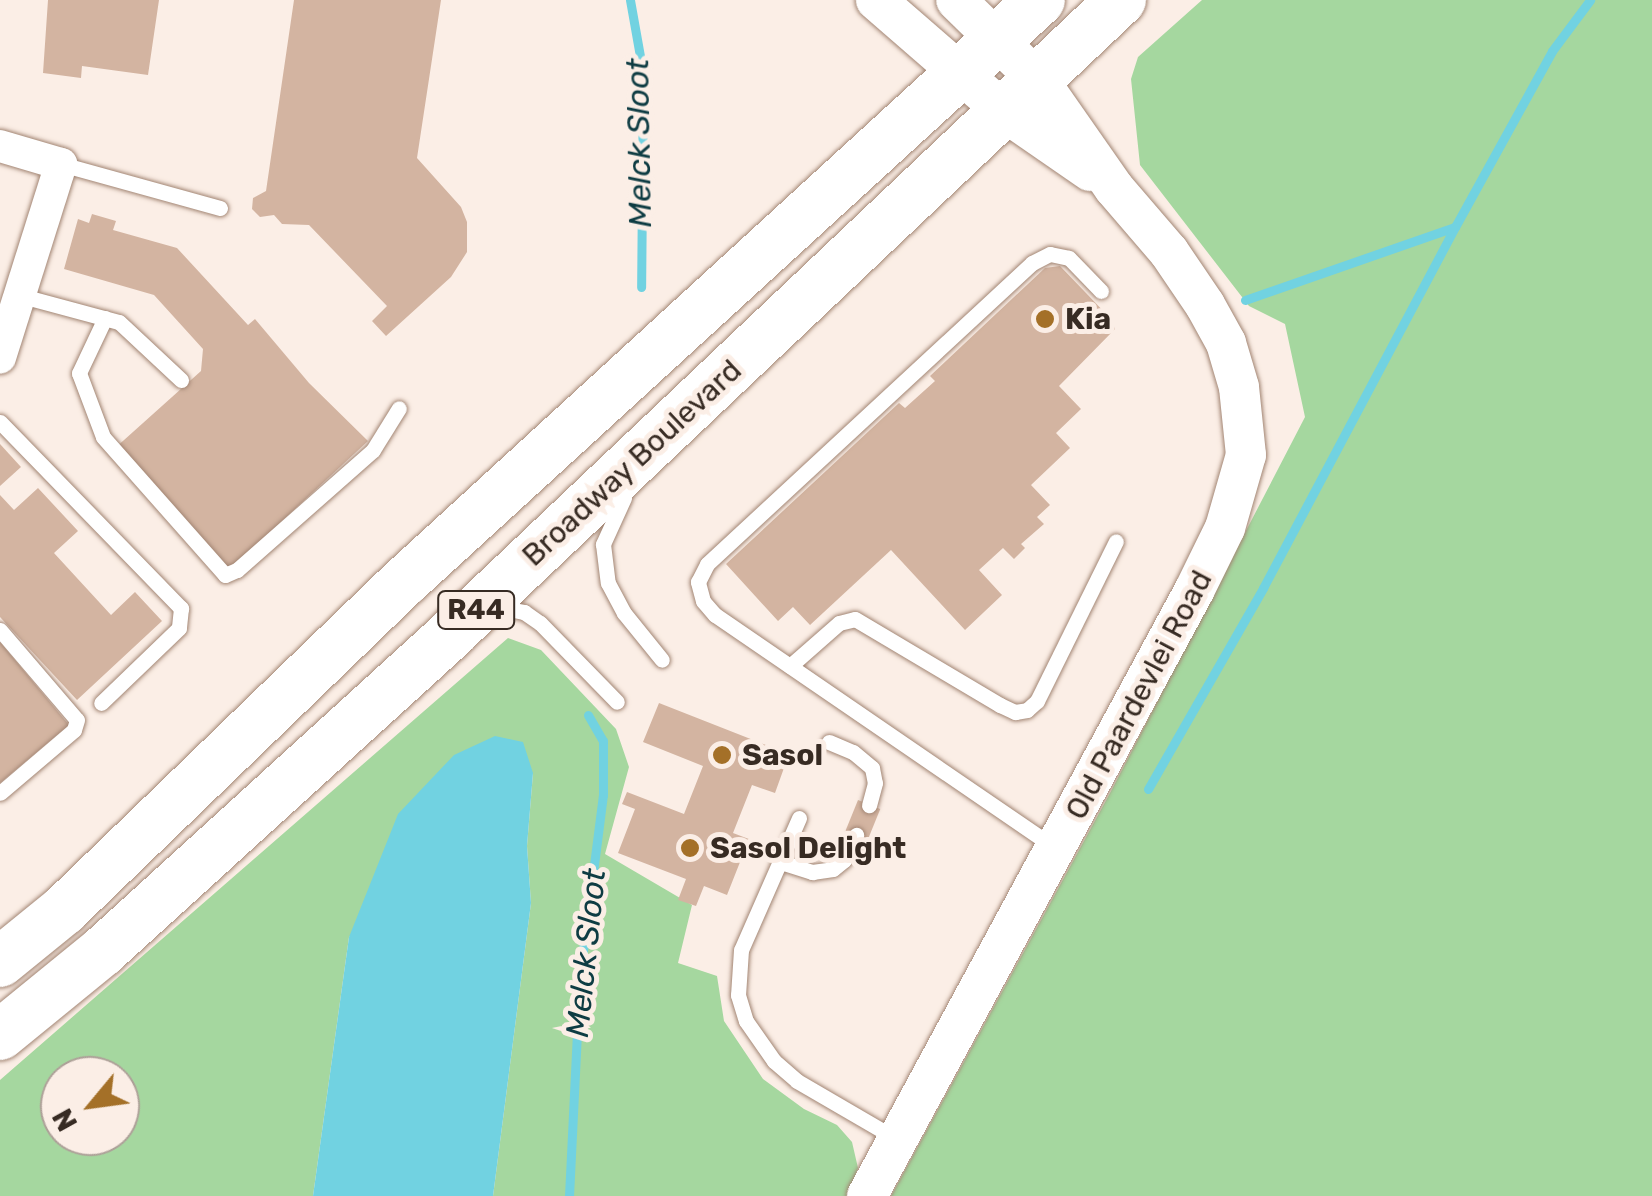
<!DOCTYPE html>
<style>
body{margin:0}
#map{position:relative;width:1652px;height:1196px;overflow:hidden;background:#fbeee6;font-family:Rubik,sans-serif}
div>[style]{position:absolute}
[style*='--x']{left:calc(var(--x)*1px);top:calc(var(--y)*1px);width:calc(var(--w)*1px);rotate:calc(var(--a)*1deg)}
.green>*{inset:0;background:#a5d79f}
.water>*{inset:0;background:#71d2e1}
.stream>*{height:9px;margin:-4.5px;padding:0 4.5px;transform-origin:4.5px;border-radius:4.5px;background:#71d2e1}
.building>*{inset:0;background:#d3b4a1;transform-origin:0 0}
.roads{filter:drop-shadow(0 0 2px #a28573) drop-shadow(0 0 2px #a28573)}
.service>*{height:15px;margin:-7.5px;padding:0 7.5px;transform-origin:7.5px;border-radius:7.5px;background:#fff}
.minor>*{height:32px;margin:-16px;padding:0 16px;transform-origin:16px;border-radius:16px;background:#fff}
.tertiary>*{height:40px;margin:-20px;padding:0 20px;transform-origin:20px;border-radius:20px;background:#fff}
.primary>*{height:50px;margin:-25px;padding:0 25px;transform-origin:25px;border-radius:25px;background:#fff}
.dots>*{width:28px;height:28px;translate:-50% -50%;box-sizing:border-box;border:5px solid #fbeee6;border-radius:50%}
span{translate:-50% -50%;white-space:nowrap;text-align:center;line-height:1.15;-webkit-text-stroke:10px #fbeee6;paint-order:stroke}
.shield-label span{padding:2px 8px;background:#fbeee6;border:2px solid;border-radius:8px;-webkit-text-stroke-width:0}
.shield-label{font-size:28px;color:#372b23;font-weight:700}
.poi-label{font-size:30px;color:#372b23;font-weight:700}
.left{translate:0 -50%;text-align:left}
.street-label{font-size:30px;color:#372b23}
.water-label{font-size:32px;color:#0e3c43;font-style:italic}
.north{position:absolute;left:40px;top:1056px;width:100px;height:100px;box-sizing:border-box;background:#fbeee6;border:2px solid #ada098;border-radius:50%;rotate:241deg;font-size:28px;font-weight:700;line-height:40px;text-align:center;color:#372b23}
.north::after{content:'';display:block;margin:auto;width:35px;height:45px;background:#a47028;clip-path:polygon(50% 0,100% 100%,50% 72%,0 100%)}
</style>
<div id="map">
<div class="green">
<div style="clip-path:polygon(1202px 0,1652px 0,1652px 1196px,891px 1196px,1110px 793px,1305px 417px,1285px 324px,1249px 306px,1140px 165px,1131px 79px,1138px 57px)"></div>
<div style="clip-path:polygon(evenodd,508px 638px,541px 650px,616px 729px,629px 767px,605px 854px,692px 905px,678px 963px,717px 976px,724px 1021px,763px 1079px,804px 1109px,837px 1125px,852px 1142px,858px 1168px,847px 1196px,493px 1196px,531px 903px,527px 846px,533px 773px,349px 937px,313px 1196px,0 1196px,0 1080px,508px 638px,60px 1076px,120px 1076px,120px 1136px,60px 1136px,60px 1076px)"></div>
</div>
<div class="water">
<div style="clip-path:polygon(495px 736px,523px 742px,533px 773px,527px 846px,531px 903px,493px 1196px,313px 1196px,349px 937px,398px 814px,454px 755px)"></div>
</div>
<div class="stream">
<div style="--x:630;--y:0;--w:74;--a:79.9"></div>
<div style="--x:643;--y:73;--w:214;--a:90.5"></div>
<div style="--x:1245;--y:300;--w:222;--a:-19.2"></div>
<div style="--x:1455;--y:227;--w:201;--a:-61.1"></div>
<div style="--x:1552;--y:51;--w:64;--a:-53.3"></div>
<div style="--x:1148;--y:789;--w:232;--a:-60.2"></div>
<div style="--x:1263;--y:588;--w:409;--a:-62"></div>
<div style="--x:569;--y:1196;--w:222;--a:-87.2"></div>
<div style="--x:580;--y:974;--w:180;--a:-82.7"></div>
<div style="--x:603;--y:795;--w:54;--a:-90"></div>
<div style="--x:603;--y:741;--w:30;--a:-120"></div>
</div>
<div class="building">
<div style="clip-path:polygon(48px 0,159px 0,148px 75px,82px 66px,81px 78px,43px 73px)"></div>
<div style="clip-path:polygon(294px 0,441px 0,417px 158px,461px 207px,467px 222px,467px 252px,451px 277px,386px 336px,372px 321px,387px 306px,309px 225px,282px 224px,274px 215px,260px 217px,252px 209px,253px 198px,266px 191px)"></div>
<div style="clip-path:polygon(92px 214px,116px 221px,113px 230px,177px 248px,248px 325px,255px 319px,309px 383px,368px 441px,227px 572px,114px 449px,201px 371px,203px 349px,154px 295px,64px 269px,78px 219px,89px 223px)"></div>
<div style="clip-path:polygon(1060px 266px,1111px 319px,1115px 329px,1059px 386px,1081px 409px,1056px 433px,1070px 448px,1031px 485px,1050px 505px,1037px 517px,1044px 524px,1021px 544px,1025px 548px,1014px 559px,1003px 548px,979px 570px,1002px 595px,965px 630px,891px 550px,810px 625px,793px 607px,778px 621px,726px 564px,899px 403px,905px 408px,935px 381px,930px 376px,1045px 268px)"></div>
<div style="clip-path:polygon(0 444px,21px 467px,0 486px)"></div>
<div style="clip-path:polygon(38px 488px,78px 531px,54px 553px,111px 615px,135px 592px,162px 621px,77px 700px,0 617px,0 495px,14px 510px)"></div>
<div style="clip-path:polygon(0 642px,69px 725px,0 783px)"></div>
<div style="clip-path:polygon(659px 703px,789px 754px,775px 793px,752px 785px,733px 833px,762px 844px,757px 857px,744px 852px,727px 895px,704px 886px,696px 906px,678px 900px,686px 879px,618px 853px,635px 809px,622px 804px,627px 792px,684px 814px,703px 766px,643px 742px)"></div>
<div style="left:858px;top:800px;width:24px;height:33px;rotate:22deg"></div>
</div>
<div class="roads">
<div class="service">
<div style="--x:61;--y:164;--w:165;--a:15.5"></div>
<div style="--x:22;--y:296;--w:100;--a:15"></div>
<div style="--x:119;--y:322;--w:85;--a:43.1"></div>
<div style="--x:105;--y:318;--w:61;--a:115.3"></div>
<div style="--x:79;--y:373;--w:68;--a:69.4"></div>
<div style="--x:103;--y:437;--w:184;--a:48.5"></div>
<div style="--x:225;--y:575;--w:13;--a:-23"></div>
<div style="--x:237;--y:570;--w:181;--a:-41.4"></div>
<div style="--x:373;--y:450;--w:49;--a:-58.2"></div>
<div style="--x:0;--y:422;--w:260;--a:45.8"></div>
<div style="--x:181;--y:608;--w:20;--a:96"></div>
<div style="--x:179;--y:628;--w:108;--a:136.1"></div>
<div style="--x:624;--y:498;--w:51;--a:114.5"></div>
<div style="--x:603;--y:544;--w:39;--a:83"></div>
<div style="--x:608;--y:583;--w:34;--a:62"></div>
<div style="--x:624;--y:613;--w:60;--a:51"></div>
<div style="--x:493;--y:606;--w:32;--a:11"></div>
<div style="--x:524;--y:612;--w:19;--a:35"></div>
<div style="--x:540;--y:623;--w:110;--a:45.7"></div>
<div style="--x:0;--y:630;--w:118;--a:49.5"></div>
<div style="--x:77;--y:720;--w:10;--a:107"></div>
<div style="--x:74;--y:730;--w:97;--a:139.6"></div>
<div style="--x:790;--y:666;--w:65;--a:-41.3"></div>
<div style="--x:839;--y:623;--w:16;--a:-14"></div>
<div style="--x:855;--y:619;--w:169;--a:30.7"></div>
<div style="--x:1000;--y:705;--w:17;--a:25"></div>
<div style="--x:1015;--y:712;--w:12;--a:-9"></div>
<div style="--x:1027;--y:710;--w:13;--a:-42"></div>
<div style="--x:1037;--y:701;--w:178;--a:-63.7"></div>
<div style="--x:829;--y:742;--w:26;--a:23"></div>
<div style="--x:853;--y:752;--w:25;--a:40"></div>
<div style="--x:872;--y:768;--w:15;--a:79"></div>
<div style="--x:875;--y:783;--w:23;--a:105"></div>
<div style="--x:799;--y:818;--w:144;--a:113.7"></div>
<div style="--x:741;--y:950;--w:45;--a:93.8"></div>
<div style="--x:738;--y:995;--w:27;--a:73"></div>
<div style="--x:746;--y:1021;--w:49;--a:55"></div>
<div style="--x:774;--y:1061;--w:30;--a:41"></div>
<div style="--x:797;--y:1081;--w:113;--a:30.2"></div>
<div style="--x:1054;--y:847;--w:411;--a:-145.6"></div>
<div style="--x:715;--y:615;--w:18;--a:-131"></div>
<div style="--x:703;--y:601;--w:20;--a:-105"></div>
<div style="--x:698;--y:582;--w:20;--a:-63"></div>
<div style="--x:707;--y:564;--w:443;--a:-42.8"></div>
<div style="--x:1032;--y:263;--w:20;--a:-27"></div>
<div style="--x:1050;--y:254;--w:19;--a:12"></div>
<div style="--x:1069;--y:258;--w:46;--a:45.9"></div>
<div style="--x:781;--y:862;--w:33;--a:18"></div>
<div style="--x:812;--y:872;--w:21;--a:-8"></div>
<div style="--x:833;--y:869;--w:14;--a:-39"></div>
<div style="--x:844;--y:860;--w:28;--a:-64"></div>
</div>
<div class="minor">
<div style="--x:0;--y:146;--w:64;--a:16.4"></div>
<div style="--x:61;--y:164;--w:203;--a:107.5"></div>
</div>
<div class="tertiary">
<div style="--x:876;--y:0;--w:172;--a:41"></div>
<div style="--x:1006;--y:113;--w:102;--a:34.6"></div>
<div style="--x:867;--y:1196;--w:688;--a:-61.61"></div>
<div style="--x:1194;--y:591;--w:70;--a:-63.8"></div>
<div style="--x:1225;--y:528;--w:76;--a:-74"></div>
<div style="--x:1246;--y:455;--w:68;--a:-95.9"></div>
<div style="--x:1239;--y:387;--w:46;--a:-106.5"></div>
<div style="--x:1226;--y:343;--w:43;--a:-118.9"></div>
<div style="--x:1205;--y:305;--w:64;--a:-124.2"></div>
<div style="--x:1169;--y:252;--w:84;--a:-130.7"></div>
<div style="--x:1114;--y:188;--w:129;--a:-124.9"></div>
<div style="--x:1040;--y:82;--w:117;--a:-135.7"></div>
</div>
<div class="primary">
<div style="--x:0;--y:962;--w:82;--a:-39.1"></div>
<div style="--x:64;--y:910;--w:475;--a:-44"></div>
<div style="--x:406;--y:580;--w:859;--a:-42.45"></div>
<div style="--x:0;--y:1035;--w:133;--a:-39.2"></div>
<div style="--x:103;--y:951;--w:472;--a:-42.3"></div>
<div style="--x:452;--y:633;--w:921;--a:-43.42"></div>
</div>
</div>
<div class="dots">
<div style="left:1045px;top:319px;background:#a47028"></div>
<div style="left:722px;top:755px;background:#a47028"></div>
<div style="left:690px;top:848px;background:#a47028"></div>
</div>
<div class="shield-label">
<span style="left:476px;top:610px">R44</span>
</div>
<div class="poi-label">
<span class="left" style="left:1065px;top:319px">Kia</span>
<span class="left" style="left:742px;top:755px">Sasol</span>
<span class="left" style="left:710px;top:848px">Sasol Delight</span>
</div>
<div class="street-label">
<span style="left:632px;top:463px;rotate:-43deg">Broadway Boulevard</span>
<span style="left:1139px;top:695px;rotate:-62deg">Old Paardevlei Road</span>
</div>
<div class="water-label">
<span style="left:639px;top:143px;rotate:-91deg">Melck Sloot</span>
<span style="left:586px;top:953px;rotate:-84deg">Melck Sloot</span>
</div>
<div class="north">N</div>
</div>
